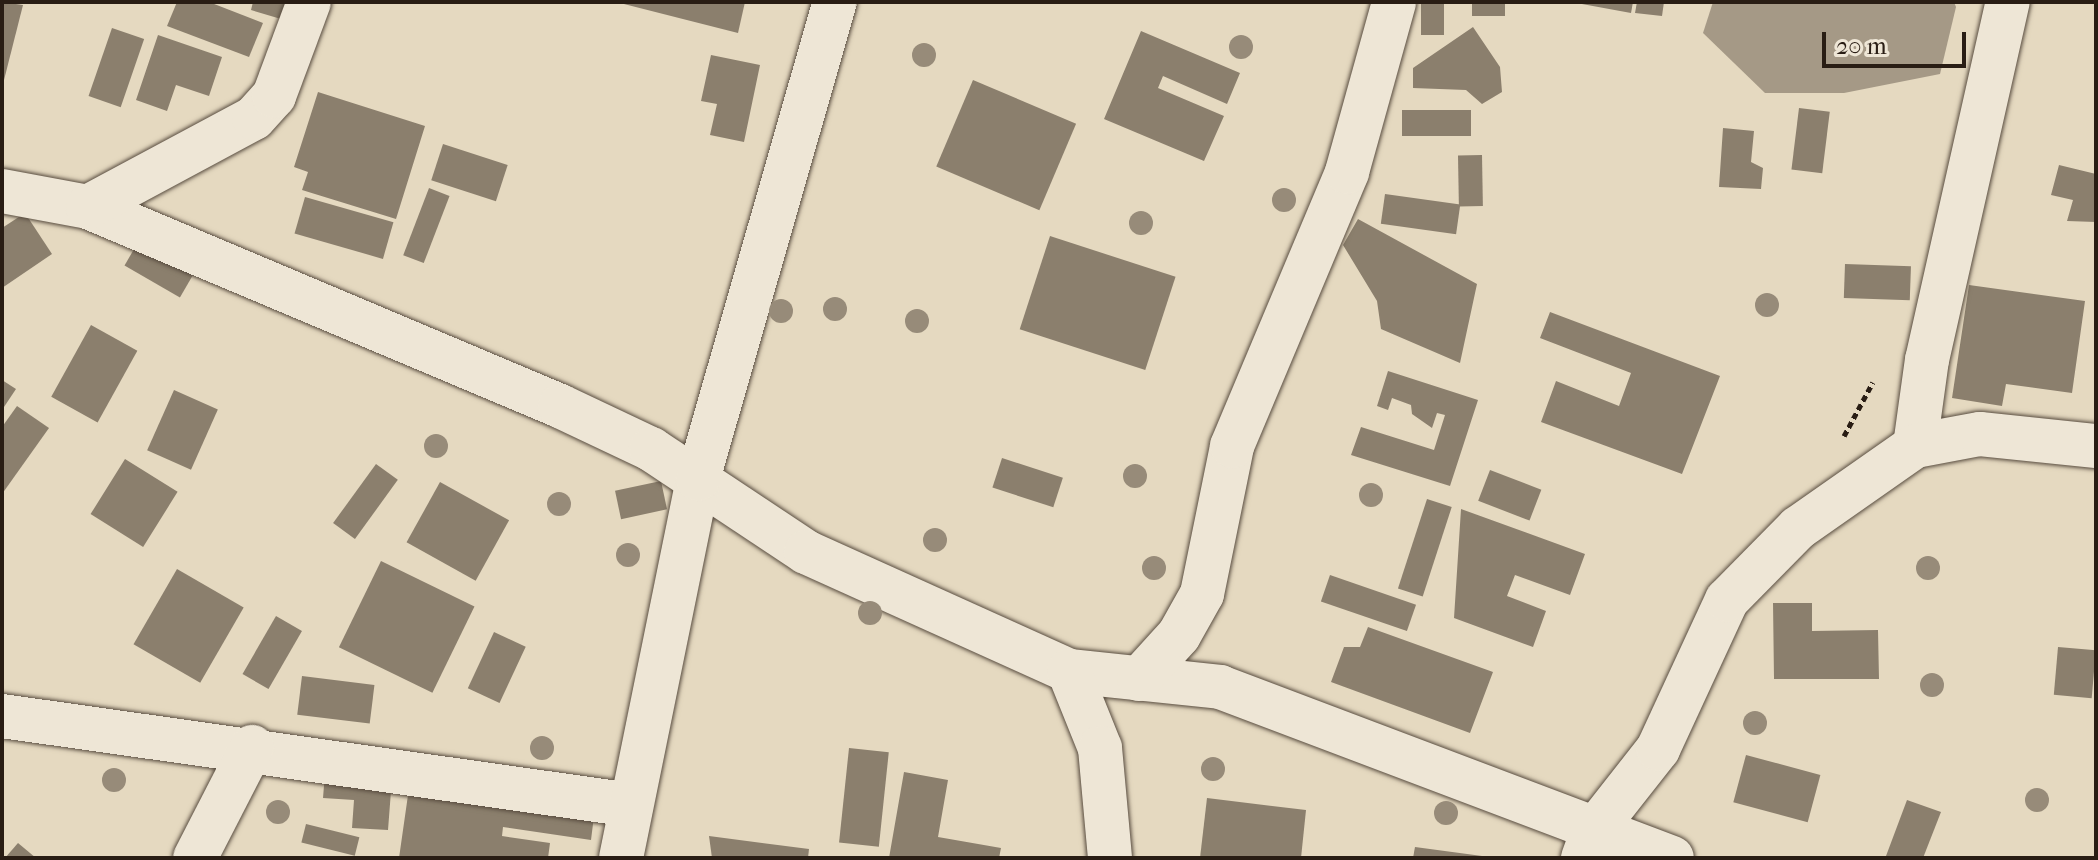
<!DOCTYPE html>
<style>
body{margin:0}
#map{position:relative;width:2098px;height:860px;overflow:hidden;background:#e5d9c0;font-family:"IM FELL French Canon",serif}
div>[style]{position:absolute}
[style*='--x']{left:calc(var(--x)*1px);top:calc(var(--y)*1px);width:calc(var(--w)*1px);rotate:calc(var(--a)*1deg)}
.water>*{inset:0;background:#a59986}
.building>*{inset:0;background:#8b7f6d;transform-origin:0 0}
.path>*{height:5px;margin-top:-2.5px;transform-origin:0;background:repeating-linear-gradient(90deg,#291d14 0 6px,transparent 0 10px)}
.roads{filter:drop-shadow(0 0 2px #584c3f) drop-shadow(0 0 2px #584c3f)}
.minor>*{height:44px;margin:-22px;padding:0 22px;transform-origin:22px;border-radius:22px;background:#eee6d6}
.trees>*{width:24px;height:24px;margin:-12px;border-radius:50%;background:#978b79}
span{translate:-50% -50%;white-space:nowrap;text-align:center;line-height:1.15;-webkit-text-stroke:7px #eee6d6;paint-order:stroke}
.frame{position:absolute;inset:0;border:4px solid #291d14;pointer-events:none}
.scale{position:absolute;left:1822px;top:32px;width:144px;height:36px;box-sizing:border-box;border:4px solid #291d14;border-top:0;padding-left:10px;font-size:24px;line-height:28px;white-space:nowrap;color:#291d14;-webkit-text-stroke:6px #eee6d6;paint-order:stroke}
</style>
<div id="map">
<div class="water">
<div style="clip-path:polygon(1713px 2px,1954px 2px,1956px 7px,1940px 74px,1844px 93px,1765px 93px,1703px 33px)"></div>
</div>
<div class="building">
<div style="clip-path:polygon(2px 2px,23px 5px,3px 84px,2px 84px)"></div>
<div style="clip-path:polygon(177px 2px,209px 2px,263px 23px,249px 57px,167px 26px)"></div>
<div style="clip-path:polygon(253px 2px,287px 2px,281px 19px,251px 10px)"></div>
<div style="clip-path:polygon(616px 2px,745px 2px,738px 33px)"></div>
<div style="left:1421px;top:2px;width:23px;height:33px"></div>
<div style="left:1472px;top:2px;width:33px;height:14px"></div>
<div style="clip-path:polygon(1571px 2px,1633px 2px,1631px 13px)"></div>
<div style="clip-path:polygon(1637px 2px,1664px 2px,1662px 16px,1635px 13px)"></div>
<div style="clip-path:polygon(1473px 27px,1500px 67px,1502px 92px,1482px 104px,1466px 90px,1413px 88px,1413px 68px)"></div>
<div style="left:112px;top:28px;width:34px;height:72px;rotate:19deg"></div>
<div style="clip-path:polygon(1141px 31px,1240px 73px,1227px 104px,1163px 76px,1158px 88px,1224px 116px,1204px 161px,1104px 119px)"></div>
<div style="clip-path:polygon(158px 35px,222px 57px,209px 96px,176px 85px,167px 111px,136px 100px)"></div>
<div style="clip-path:polygon(711px 55px,760px 65px,744px 142px,710px 135px,717px 104px,701px 101px)"></div>
<div style="left:973px;top:80px;width:112px;height:94px;rotate:23deg"></div>
<div style="clip-path:polygon(318px 92px,425px 126px,396px 219px,302px 190px,308px 172px,294px 167px)"></div>
<div style="left:1799px;top:108px;width:31px;height:62px;rotate:7deg"></div>
<div style="left:1402px;top:110px;width:69px;height:26px"></div>
<div style="clip-path:polygon(1723px 128px,1754px 131px,1751px 162px,1763px 168px,1761px 189px,1719px 187px)"></div>
<div style="left:443px;top:144px;width:68px;height:38px;rotate:18deg"></div>
<div style="left:1482px;top:155px;width:51px;height:24px;rotate:89deg"></div>
<div style="clip-path:polygon(2059px 165px,2096px 174px,2096px 222px,2067px 221px,2073px 200px,2051px 195px)"></div>
<div style="left:429px;top:188px;width:22px;height:72px;rotate:21deg"></div>
<div style="left:1385px;top:194px;width:76px;height:30px;rotate:8deg"></div>
<div style="left:305px;top:197px;width:92px;height:38px;rotate:16deg"></div>
<div style="clip-path:polygon(25px 213px,52px 254px,2px 288px,2px 228px)"></div>
<div style="clip-path:polygon(1358px 219px,1477px 284px,1460px 363px,1381px 329px,1377px 301px,1343px 245px)"></div>
<div style="left:1050px;top:236px;width:132px;height:98px;rotate:18deg"></div>
<div style="left:141px;top:237px;width:64px;height:33px;rotate:30deg"></div>
<div style="left:1845px;top:264px;width:66px;height:34px;rotate:2deg"></div>
<div style="clip-path:polygon(1969px 285px,2085px 301px,2072px 393px,2006px 384px,2002px 406px,1952px 398px)"></div>
<div style="clip-path:polygon(1550px 312px,1720px 376px,1682px 474px,1541px 422px,1556px 381px,1619px 406px,1631px 373px,1540px 338px)"></div>
<div style="left:91px;top:325px;width:53px;height:82px;rotate:29deg"></div>
<div style="clip-path:polygon(1388px 371px,1478px 400px,1450px 486px,1351px 455px,1361px 427px,1434px 450px,1445px 415px,1437px 413px,1432px 428px,1412px 414px,1411px 405px,1392px 398px,1388px 410px,1377px 406px)"></div>
<div style="clip-path:polygon(2px 380px,16px 389px,2px 410px)"></div>
<div style="left:174px;top:390px;width:48px;height:66px;rotate:24deg"></div>
<div style="clip-path:polygon(17px 406px,49px 428px,2px 494px,2px 427px)"></div>
<div style="left:1002px;top:458px;width:64px;height:31px;rotate:18deg"></div>
<div style="left:125px;top:459px;width:62px;height:65px;rotate:32deg"></div>
<div style="left:376px;top:464px;width:27px;height:73px;rotate:36deg"></div>
<div style="left:1490px;top:470px;width:55px;height:33px;rotate:21deg"></div>
<div style="left:661px;top:481px;width:29px;height:47px;rotate:78deg"></div>
<div style="left:440px;top:482px;width:79px;height:69px;rotate:29deg"></div>
<div style="left:1427px;top:499px;width:26px;height:94px;rotate:18deg"></div>
<div style="clip-path:polygon(1461px 509px,1585px 554px,1570px 595px,1515px 575px,1507px 596px,1546px 611px,1533px 647px,1454px 618px)"></div>
<div style="left:381px;top:561px;width:104px;height:96px;rotate:26deg"></div>
<div style="left:177px;top:569px;width:77px;height:87px;rotate:30deg"></div>
<div style="left:1330px;top:575px;width:91px;height:28px;rotate:19deg"></div>
<div style="clip-path:polygon(1773px 603px,1812px 603px,1812px 631px,1878px 630px,1879px 679px,1774px 679px)"></div>
<div style="left:276px;top:616px;width:30px;height:67px;rotate:30deg"></div>
<div style="clip-path:polygon(1368px 627px,1493px 672px,1470px 733px,1331px 682px,1344px 647px,1360px 647px)"></div>
<div style="left:494px;top:632px;width:35px;height:62px;rotate:25deg"></div>
<div style="left:2058px;top:647px;width:38px;height:48px;rotate:5deg"></div>
<div style="left:302px;top:676px;width:73px;height:39px;rotate:7deg"></div>
<div style="left:849px;top:748px;width:40px;height:95px;rotate:6deg"></div>
<div style="left:1746px;top:755px;width:77px;height:49px;rotate:15deg"></div>
<div style="clip-path:polygon(904px 772px,948px 780px,938px 837px,1001px 848px,999px 858px,889px 858px)"></div>
<div style="clip-path:polygon(325px 773px,392px 778px,388px 830px,352px 828px,354px 800px,323px 798px)"></div>
<div style="clip-path:polygon(410px 781px,595px 808px,591px 840px,503px 827px,502px 836px,550px 843px,548px 858px,399px 858px)"></div>
<div style="clip-path:polygon(1207px 798px,1306px 810px,1301px 858px,1200px 858px)"></div>
<div style="clip-path:polygon(1907px 800px,1941px 812px,1923px 858px,1886px 856px)"></div>
<div style="left:306px;top:824px;width:55px;height:19px;rotate:14deg"></div>
<div style="clip-path:polygon(709px 836px,809px 849px,808px 858px,712px 858px)"></div>
<div style="clip-path:polygon(18px 843px,36px 858px,5px 858px)"></div>
<div style="clip-path:polygon(1415px 847px,1482px 856px,1482px 858px,1413px 858px)"></div>
</div>
<div class="path">
<div style="--x:1844;--y:436;--w:61;--a:-61.8"></div>
</div>
<div class="roads">
<div class="minor">
<div style="--x:2;--y:191;--w:87;--a:10.5"></div>
<div style="--x:88;--y:207;--w:512;--a:22.86"></div>
<div style="--x:560;--y:406;--w:101;--a:25.3"></div>
<div style="--x:651;--y:449;--w:186;--a:33.6"></div>
<div style="--x:806;--y:552;--w:289;--a:24.3"></div>
<div style="--x:1069;--y:671;--w:152;--a:6"></div>
<div style="--x:1220;--y:687;--w:483;--a:20.7"></div>
<div style="--x:88;--y:207;--w:188;--a:-28.2"></div>
<div style="--x:254;--y:118;--w:30;--a:-48"></div>
<div style="--x:274;--y:96;--w:100;--a:-69.6"></div>
<div style="--x:1915;--y:446;--w:87;--a:-82.1"></div>
<div style="--x:1927;--y:360;--w:367;--a:-77.3"></div>
<div style="--x:1069;--y:671;--w:83;--a:68.1"></div>
<div style="--x:1100;--y:748;--w:110;--a:84.8"></div>
<div style="--x:1139;--y:679;--w:59;--a:-47.7"></div>
<div style="--x:1179;--y:635;--w:47;--a:-60.7"></div>
<div style="--x:1202;--y:594;--w:151;--a:-78.5"></div>
<div style="--x:1232;--y:446;--w:297;--a:-67.2"></div>
<div style="--x:1347;--y:172;--w:176;--a:-74.5"></div>
<div style="--x:2;--y:716;--w:635;--a:8.05"></div>
<div style="--x:195;--y:858;--w:125;--a:-62.8"></div>
<div style="--x:621;--y:858;--w:387;--a:-78.5"></div>
<div style="--x:698;--y:479;--w:496;--a:-74"></div>
<div style="--x:1583;--y:858;--w:27;--a:-70"></div>
<div style="--x:1592;--y:833;--w:107;--a:-51.8"></div>
<div style="--x:1658;--y:749;--w:164;--a:-65.2"></div>
<div style="--x:1727;--y:600;--w:101;--a:-45.4"></div>
<div style="--x:1798;--y:528;--w:143;--a:-35"></div>
<div style="--x:1915;--y:446;--w:66;--a:-10.5"></div>
<div style="--x:1980;--y:434;--w:117;--a:5.9"></div>
</div>
</div>
<div class="trees">
<div style="left:1241px;top:47px"></div>
<div style="left:924px;top:55px"></div>
<div style="left:1284px;top:200px"></div>
<div style="left:1141px;top:223px"></div>
<div style="left:1767px;top:305px"></div>
<div style="left:835px;top:309px"></div>
<div style="left:781px;top:311px"></div>
<div style="left:917px;top:321px"></div>
<div style="left:436px;top:446px"></div>
<div style="left:1135px;top:476px"></div>
<div style="left:1371px;top:495px"></div>
<div style="left:559px;top:504px"></div>
<div style="left:935px;top:540px"></div>
<div style="left:628px;top:555px"></div>
<div style="left:1154px;top:568px"></div>
<div style="left:1928px;top:568px"></div>
<div style="left:870px;top:613px"></div>
<div style="left:1932px;top:685px"></div>
<div style="left:1755px;top:723px"></div>
<div style="left:542px;top:748px"></div>
<div style="left:1213px;top:769px"></div>
<div style="left:114px;top:780px"></div>
<div style="left:2037px;top:800px"></div>
<div style="left:278px;top:812px"></div>
<div style="left:1446px;top:813px"></div>
</div>
<div class="frame"></div>
<div class="scale">20 m</div>
</div>
